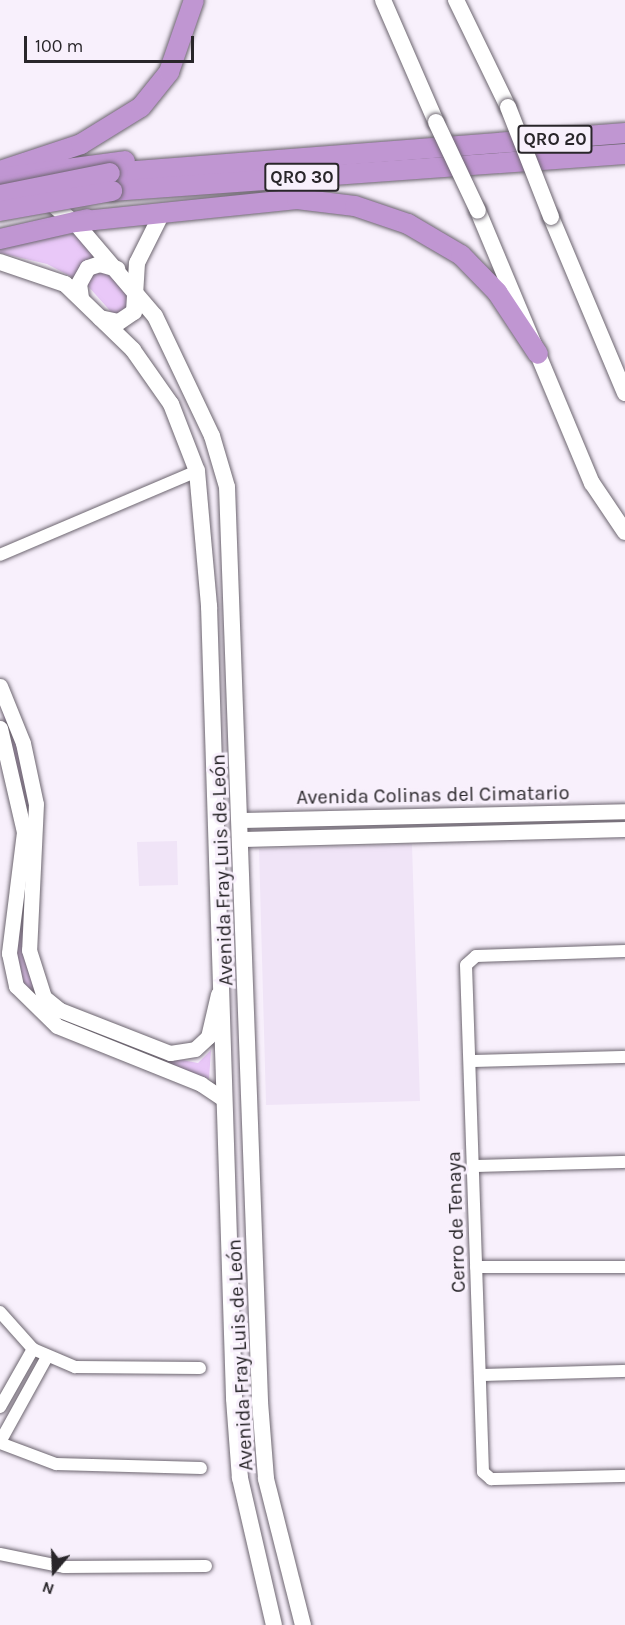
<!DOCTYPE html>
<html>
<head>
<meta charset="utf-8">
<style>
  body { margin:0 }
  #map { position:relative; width:625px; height:1625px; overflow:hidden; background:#f8f0fc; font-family:Karla,sans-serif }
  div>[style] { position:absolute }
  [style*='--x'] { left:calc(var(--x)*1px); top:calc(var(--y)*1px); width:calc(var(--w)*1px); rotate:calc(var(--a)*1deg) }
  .built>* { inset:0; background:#f0e4f7 }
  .green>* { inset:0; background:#e9c8f8 }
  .roads { filter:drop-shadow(0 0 2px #6c656f) drop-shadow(0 0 2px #6c656f) }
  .minor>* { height:12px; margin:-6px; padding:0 6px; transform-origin:6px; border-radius:6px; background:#fff }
  .tertiary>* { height:15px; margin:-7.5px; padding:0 7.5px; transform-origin:7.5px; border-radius:7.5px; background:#fff }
  .secondary>* { height:16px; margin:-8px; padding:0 8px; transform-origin:8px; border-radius:8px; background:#fff }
  .trunk>* { height:20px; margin:-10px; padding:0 10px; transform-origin:10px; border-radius:10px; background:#c096d2 }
  .bridges { filter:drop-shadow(0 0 2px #6c656f) drop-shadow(0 0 2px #6c656f) }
  .secondary-bridge>* { height:16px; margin:-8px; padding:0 8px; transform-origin:8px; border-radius:8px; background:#fff }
  .trunk-bridge>* { height:20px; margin:-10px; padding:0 10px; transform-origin:10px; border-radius:10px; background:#c096d2 }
  span { translate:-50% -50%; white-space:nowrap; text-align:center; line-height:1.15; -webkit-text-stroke:6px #f8f0fc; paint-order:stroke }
  .shield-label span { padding:2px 4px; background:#f8f0fc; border:2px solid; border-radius:4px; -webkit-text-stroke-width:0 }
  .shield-label { font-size:18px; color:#29262a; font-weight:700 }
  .street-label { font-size:20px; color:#29262a }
  .north { position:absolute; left:24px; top:1541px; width:60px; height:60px; -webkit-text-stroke:4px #f8f0fc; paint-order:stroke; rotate:199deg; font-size:16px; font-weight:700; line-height:24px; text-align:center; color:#29262a }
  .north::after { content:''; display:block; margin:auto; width:21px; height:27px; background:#29262a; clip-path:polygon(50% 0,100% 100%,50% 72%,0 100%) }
  .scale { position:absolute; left:24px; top:36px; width:170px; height:27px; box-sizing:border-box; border:3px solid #29262a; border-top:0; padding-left:8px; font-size:18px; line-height:21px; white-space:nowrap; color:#29262a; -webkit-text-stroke:4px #f8f0fc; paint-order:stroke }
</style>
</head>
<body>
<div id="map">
  <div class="built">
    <div style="clip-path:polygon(177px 841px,178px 885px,139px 886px,137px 842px)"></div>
    <div style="clip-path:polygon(412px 844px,420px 1101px,266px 1105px,259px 849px)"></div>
  </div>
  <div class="green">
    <div style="clip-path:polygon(77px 233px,135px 294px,128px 315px,113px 314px,87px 285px,47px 264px,0 253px,0 245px)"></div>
    <div style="clip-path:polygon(2px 710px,21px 754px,34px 825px,29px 911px,43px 999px,166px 1057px,198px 1063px,211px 1050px,209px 1079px,59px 1026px,20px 980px,14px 954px,28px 869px,27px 826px)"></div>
  </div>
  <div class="roads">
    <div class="minor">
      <div style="--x:0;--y:555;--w:214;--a:-23.1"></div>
      <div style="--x:625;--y:951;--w:149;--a:178.1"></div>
      <div style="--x:476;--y:956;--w:13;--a:138"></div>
      <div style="--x:466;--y:965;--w:507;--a:88.08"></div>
      <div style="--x:483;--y:1472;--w:11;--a:41"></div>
      <div style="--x:491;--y:1479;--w:134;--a:-1.3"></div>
      <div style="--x:470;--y:1061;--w:155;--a:-1.5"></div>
      <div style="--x:473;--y:1166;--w:152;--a:-1.5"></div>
      <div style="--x:476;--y:1267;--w:149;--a:0"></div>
      <div style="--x:0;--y:1312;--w:50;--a:48.3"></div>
      <div style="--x:33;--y:1349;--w:46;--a:23.2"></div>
      <div style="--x:75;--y:1367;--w:125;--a:0.5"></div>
      <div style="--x:480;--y:1375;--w:145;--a:-1.6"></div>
      <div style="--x:0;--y:1407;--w:67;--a:-60.4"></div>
      <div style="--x:0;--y:1442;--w:97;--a:-61.1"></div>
      <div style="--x:0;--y:1443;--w:60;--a:20.6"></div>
      <div style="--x:56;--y:1464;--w:145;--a:1.6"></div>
      <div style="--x:0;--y:1554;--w:65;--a:11.5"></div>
      <div style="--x:64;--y:1567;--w:142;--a:-0.4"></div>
    </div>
    <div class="tertiary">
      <div style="--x:0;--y:686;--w:61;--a:68"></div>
      <div style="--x:23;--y:743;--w:62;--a:78"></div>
      <div style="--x:36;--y:804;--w:146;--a:92.7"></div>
      <div style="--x:29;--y:950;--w:49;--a:72.3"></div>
      <div style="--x:44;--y:997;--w:21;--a:39"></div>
      <div style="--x:60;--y:1010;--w:118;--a:21.4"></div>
      <div style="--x:170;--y:1053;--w:25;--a:-9"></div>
      <div style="--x:195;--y:1049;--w:18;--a:-43"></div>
      <div style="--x:208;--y:1037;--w:44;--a:-76.9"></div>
      <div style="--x:0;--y:728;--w:107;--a:77"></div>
      <div style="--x:24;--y:832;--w:122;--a:97.1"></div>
      <div style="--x:9;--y:953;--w:34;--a:78"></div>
      <div style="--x:16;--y:986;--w:57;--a:44.3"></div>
      <div style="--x:57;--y:1026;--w:155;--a:21.9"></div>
      <div style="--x:201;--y:1084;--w:27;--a:34"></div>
      <div style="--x:242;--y:820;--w:383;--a:-1.3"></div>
      <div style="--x:243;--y:839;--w:382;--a:-1.5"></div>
    </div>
    <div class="secondary">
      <div style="--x:383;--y:0;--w:133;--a:66.5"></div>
      <div style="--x:456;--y:0;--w:119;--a:64.1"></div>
      <div style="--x:44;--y:197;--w:45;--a:40.5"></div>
      <div style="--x:78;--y:226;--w:118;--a:49.5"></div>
      <div style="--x:155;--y:316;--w:133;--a:64.6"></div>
      <div style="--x:212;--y:436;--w:53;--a:73.6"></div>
      <div style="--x:227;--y:487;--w:916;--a:87.93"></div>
      <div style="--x:260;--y:1402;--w:77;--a:85.5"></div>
      <div style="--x:266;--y:1479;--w:151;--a:75.8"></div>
      <div style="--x:478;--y:211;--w:295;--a:67.3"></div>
      <div style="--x:592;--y:483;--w:59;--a:56"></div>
      <div style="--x:551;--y:217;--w:191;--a:67.2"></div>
      <div style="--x:0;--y:262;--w:69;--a:18.7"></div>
      <div style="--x:65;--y:284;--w:95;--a:44.1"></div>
      <div style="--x:133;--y:350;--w:66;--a:54.9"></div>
      <div style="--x:171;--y:404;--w:72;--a:68.8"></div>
      <div style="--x:197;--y:471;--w:136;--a:84.9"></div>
      <div style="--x:209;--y:606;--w:793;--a:88.19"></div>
      <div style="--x:234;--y:1399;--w:79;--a:85.7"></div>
      <div style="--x:240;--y:1478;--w:151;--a:77"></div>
      <div style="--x:81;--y:298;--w:14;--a:-98"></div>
      <div style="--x:79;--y:284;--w:18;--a:-61"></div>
      <div style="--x:88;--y:268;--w:13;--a:-18"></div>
      <div style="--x:100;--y:264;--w:18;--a:16"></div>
      <div style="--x:100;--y:318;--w:19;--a:12"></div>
      <div style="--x:119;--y:322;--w:18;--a:-34"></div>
      <div style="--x:134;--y:312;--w:49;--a:-86.5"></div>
      <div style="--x:137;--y:263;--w:54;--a:-63.4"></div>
    </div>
    <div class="trunk">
      <div style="--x:0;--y:171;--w:85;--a:-18.4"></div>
      <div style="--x:81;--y:144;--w:70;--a:-31.7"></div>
      <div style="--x:141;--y:107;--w:45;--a:-51.3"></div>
      <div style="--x:169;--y:72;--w:76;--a:-70.9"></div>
      <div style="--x:110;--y:173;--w:517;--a:-4.44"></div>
      <div style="--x:0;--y:178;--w:126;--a:-7.7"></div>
      <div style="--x:112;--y:191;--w:514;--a:-4.13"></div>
      <div style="--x:75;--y:222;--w:223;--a:-5.9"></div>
      <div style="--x:297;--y:199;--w:58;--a:6.9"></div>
      <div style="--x:355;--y:206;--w:56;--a:18.8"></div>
      <div style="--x:408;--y:224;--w:61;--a:30.3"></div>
      <div style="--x:461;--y:255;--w:52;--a:45.8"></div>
      <div style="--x:497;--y:292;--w:74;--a:56.5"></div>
      <div style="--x:0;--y:239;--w:89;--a:-12.9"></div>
    </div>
  </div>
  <div class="bridges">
    <div class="secondary-bridge">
      <div style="--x:508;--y:107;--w:118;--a:68.6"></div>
      <div style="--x:436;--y:122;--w:98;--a:64.7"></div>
    </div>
    <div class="trunk-bridge">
      <div style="--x:0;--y:195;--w:112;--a:-11.3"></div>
      <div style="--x:0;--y:211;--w:114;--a:-10.1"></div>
    </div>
  </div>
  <div class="shield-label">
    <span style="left:555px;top:139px">QRO 20</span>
    <span style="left:302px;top:177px">QRO 30</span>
  </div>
  <div class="street-label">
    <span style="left:433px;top:795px;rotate:-1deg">Avenida Colinas del Cimatario</span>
    <span style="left:222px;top:870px;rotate:-92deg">Avenida Fray Luis de León</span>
    <span style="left:456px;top:1222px;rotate:-92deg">Cerro de Tenaya</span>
    <span style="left:240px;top:1355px;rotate:-93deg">Avenida Fray Luis de León</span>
  </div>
  <div class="north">N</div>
  <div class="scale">100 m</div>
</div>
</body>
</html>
